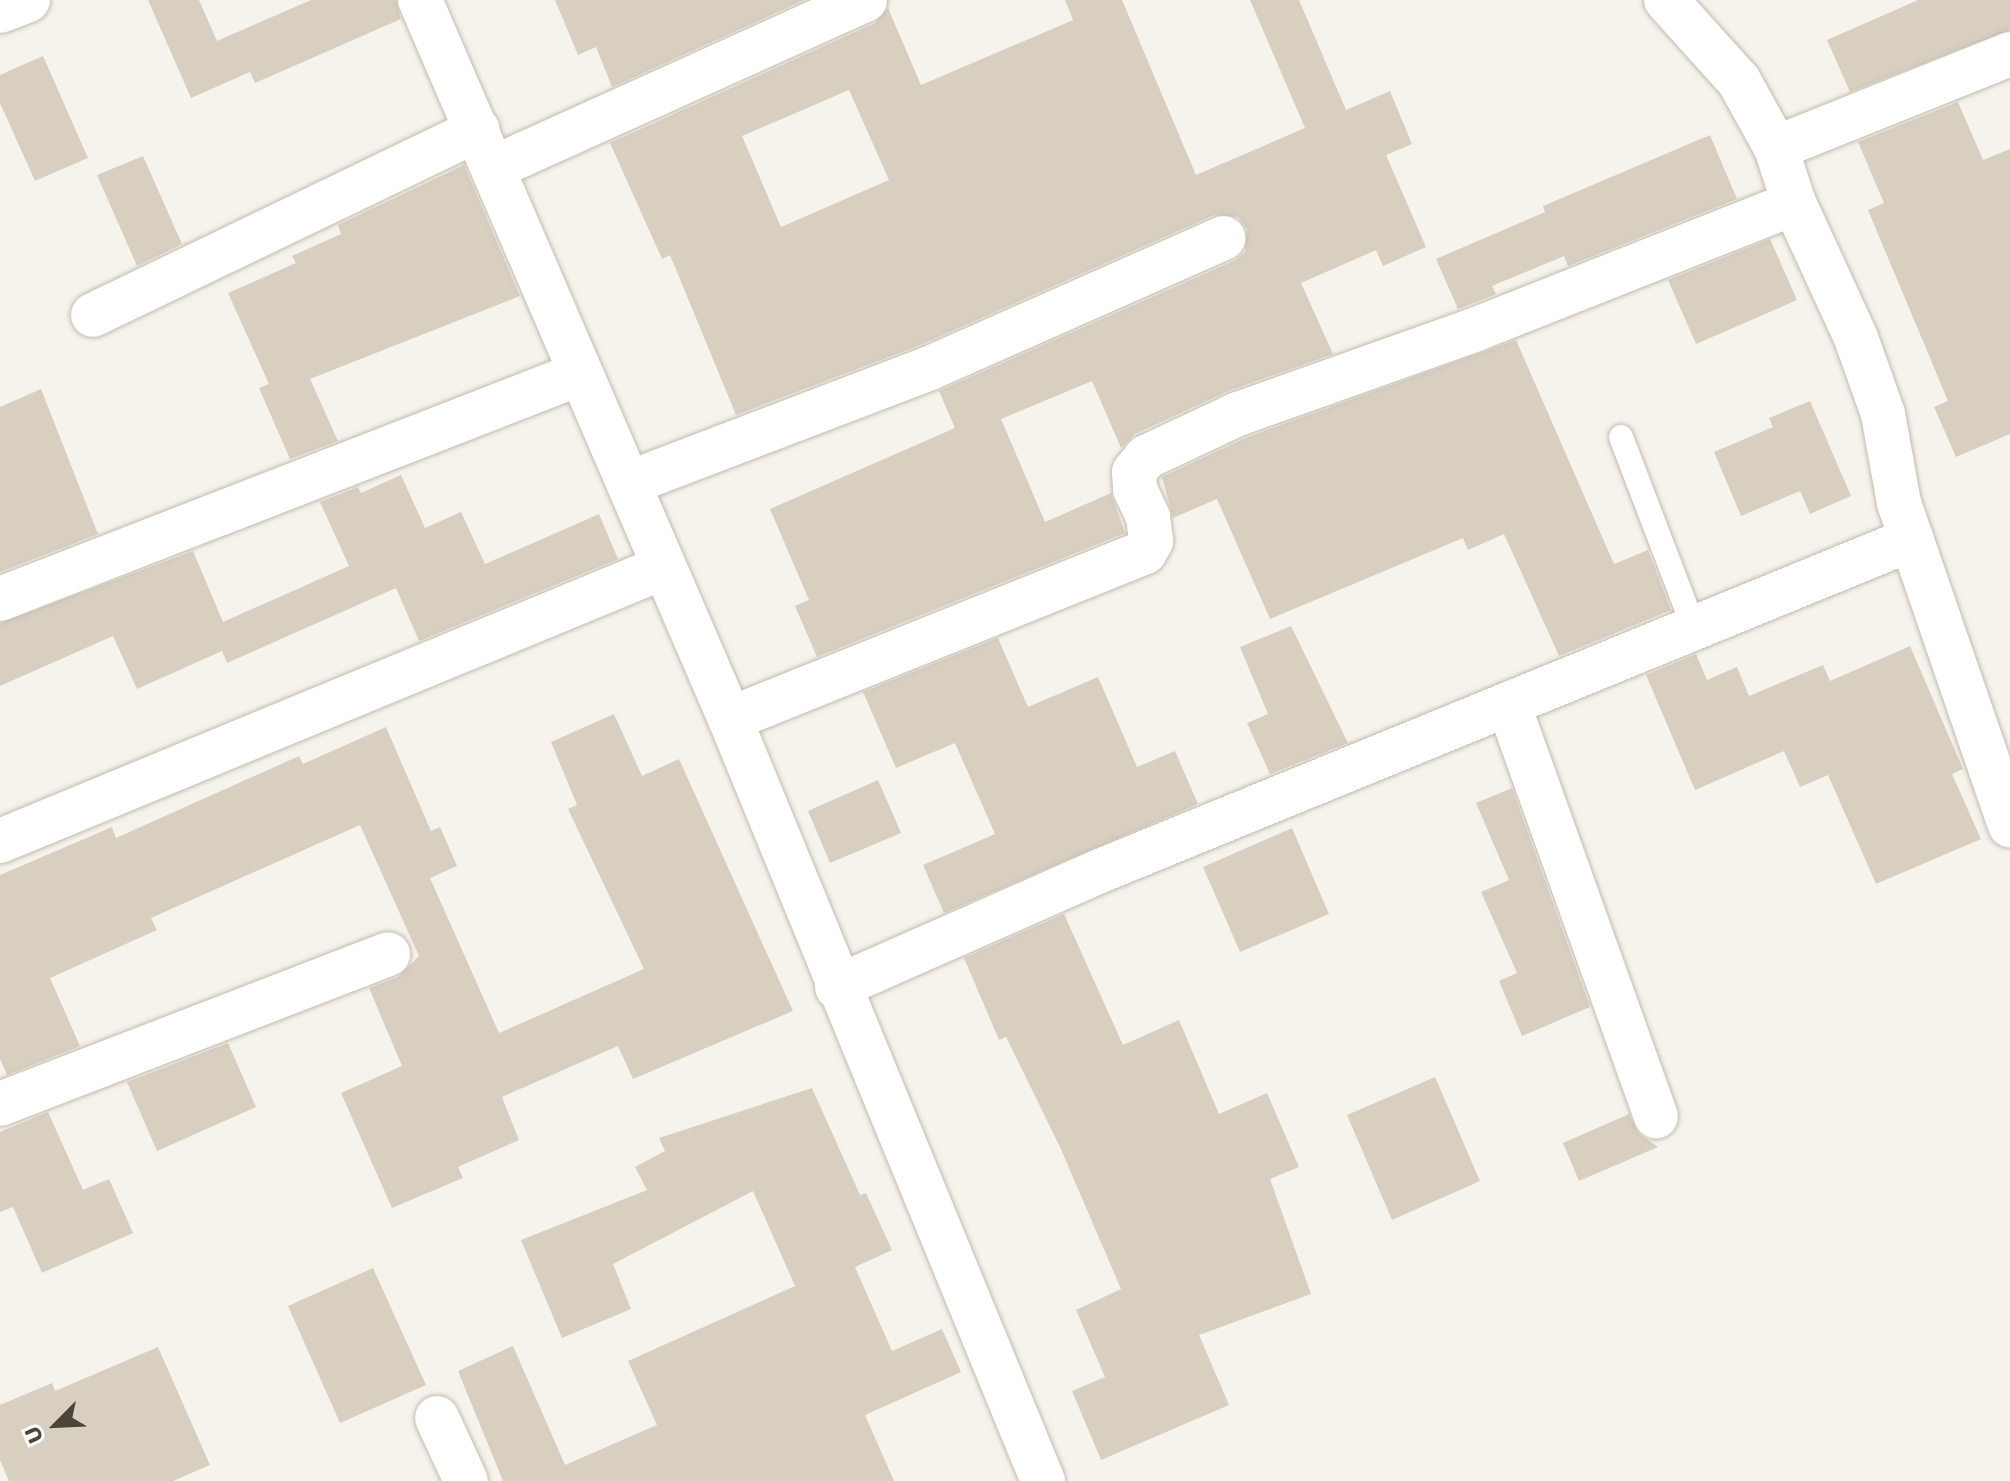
<!DOCTYPE html>
<html>
<head>
<meta charset="utf-8">
<style>
  body { margin:0 }
  #map { position:relative; width:2010px; height:1481px; overflow:hidden; background:#f6f3ec; font-family:"Work Sans",sans-serif }
  div>[style] { position:absolute }
  [style*='--x'] { left:calc(var(--x)*1px); top:calc(var(--y)*1px); width:calc(var(--w)*1px); rotate:calc(var(--a)*1deg) }
  .building>* { inset:0; background:#d8cfc1 }
  .roads { filter:drop-shadow(0 0 2px #c2bbae) drop-shadow(0 0 2px #c2bbae) }
  .service>* { height:24px; margin:-12px; padding:0 12px; transform-origin:12px; border-radius:12px; background:#fff }
  .minor>* { height:44px; margin:-22px; padding:0 22px; transform-origin:22px; border-radius:22px; background:#fff }
  span { translate:-50% -50%; white-space:nowrap; text-align:center; line-height:1.15; -webkit-text-stroke:6px #fff; paint-order:stroke }
  .north { position:absolute; left:16px; top:1385px; width:80px; height:80px; -webkit-text-stroke:6px #fff; paint-order:stroke; rotate:246deg; font-size:22px; font-weight:700; line-height:32px; text-align:center; color:#4b4439 }
  .north::after { content:''; display:block; margin:auto; width:28px; height:36px; background:#4b4439; clip-path:polygon(50% 0,100% 100%,50% 72%,0 100%) }
</style>
</head>
<body>
<div id="map">
  <div class="building">
    <div style="clip-path:polygon(148px 0,199px 0,217px 41px,311px 0,396px 0,401px 19px,255px 83px,250px 72px,191px 98px)"></div>
    <div style="clip-path:polygon(555px 0,804px 0,612px 87px,596px 47px,578px 55px)"></div>
    <div style="clip-path:polygon(evenodd,1065px 0,1122px 0,1196px 175px,1305px 128px,1250px 0,1299px 0,1346px 110px,1390px 91px,1412px 144px,1386px 155px,1426px 247px,1383px 266px,1376px 250px,1301px 283px,1333px 354px,1228px 391px,1135px 434px,1121px 448px,1092px 381px,1001px 419px,1045px 522px,1111px 493px,1125px 533px,817px 657px,795px 606px,809px 600px,770px 509px,955px 428px,939px 391px,1234px 261px,1245px 252px,1247px 229px,1238px 217px,1214px 215px,920px 345px,736px 415px,670px 255px,662px 259px,610px 143px,875px 23px,888px 8px,921px 85px,1073px 20px,1065px 0,849px 90px,889px 180px,781px 227px,742px 136px,849px 90px)"></div>
    <div style="clip-path:polygon(1918px 0,2010px 0,2010px 30px,1850px 92px,1827px 40px)"></div>
    <div style="clip-path:polygon(43px 56px,88px 158px,35px 181px,0 103px,0 75px)"></div>
    <div style="clip-path:polygon(1958px 102px,1983px 160px,2010px 149px,2010px 434px,1956px 457px,1934px 407px,1948px 401px,1868px 210px,1884px 203px,1858px 142px)"></div>
    <div style="clip-path:polygon(1710px 135px,1737px 199px,1568px 266px,1564px 256px,1492px 286px,1496px 294px,1458px 309px,1436px 259px,1545px 212px,1543px 206px)"></div>
    <div style="clip-path:polygon(143px 156px,182px 244px,137px 266px,97px 175px)"></div>
    <div style="clip-path:polygon(464px 165px,520px 296px,310px 379px,338px 441px,290px 459px,259px 388px,269px 384px,228px 293px,296px 263px,292px 256px,341px 234px,338px 225px)"></div>
    <div style="clip-path:polygon(1770px 239px,1797px 300px,1696px 344px,1668px 280px)"></div>
    <div style="clip-path:polygon(1516px 340px,1614px 564px,1648px 550px,1671px 610px,1559px 656px,1504px 534px,1468px 550px,1463px 538px,1270px 619px,1217px 499px,1173px 518px,1162px 477px,1248px 437px)"></div>
    <div style="clip-path:polygon(41px 389px,98px 534px,0 572px,0 407px)"></div>
    <div style="clip-path:polygon(1810px 401px,1851px 496px,1810px 514px,1800px 491px,1741px 516px,1714px 452px,1773px 427px,1769px 418px)"></div>
    <div style="clip-path:polygon(401px 475px,425px 528px,461px 512px,485px 564px,599px 514px,618px 559px,419px 641px,396px 588px,227px 663px,222px 651px,137px 689px,113px 636px,0 686px,0 623px,193px 551px,223px 622px,349px 566px,320px 502px,358px 487px,361px 493px)"></div>
    <div style="clip-path:polygon(1291px 626px,1348px 743px,1270px 774px,1247px 723px,1268px 714px,1240px 647px)"></div>
    <div style="clip-path:polygon(998px 638px,1028px 707px,1098px 677px,1137px 767px,1175px 751px,1198px 804px,944px 913px,923px 865px,995px 834px,955px 743px,896px 768px,863px 692px)"></div>
    <div style="clip-path:polygon(1910px 646px,1963px 769px,1952px 774px,1981px 839px,1876px 884px,1828px 775px,1800px 787px,1784px 751px,1695px 790px,1646px 675px,1696px 654px,1707px 680px,1737px 667px,1749px 696px,1823px 665px,1830px 681px)"></div>
    <div style="clip-path:polygon(614px 714px,642px 776px,679px 759px,793px 1011px,633px 1079px,618px 1046px,502px 1097px,519px 1140px,458px 1167px,463px 1178px,392px 1208px,341px 1093px,402px 1066px,369px 988px,398px 977px,419px 956px,360px 825px,151px 918px,157px 930px,50px 978px,80px 1046px,7px 1075px,0 1059px,0 875px,112px 827px,116px 838px,299px 756px,303px 764px,386px 727px,431px 831px,440px 827px,457px 866px,430px 878px,499px 1033px,644px 969px,568px 809px,577px 805px,551px 742px)"></div>
    <div style="clip-path:polygon(878px 780px,901px 833px,830px 863px,808px 811px)"></div>
    <div style="clip-path:polygon(1512px 788px,1590px 1007px,1522px 1036px,1499px 981px,1517px 973px,1481px 892px,1509px 880px,1476px 803px)"></div>
    <div style="clip-path:polygon(1292px 828px,1329px 914px,1240px 952px,1203px 867px)"></div>
    <div style="clip-path:polygon(1064px 914px,1123px 1045px,1179px 1020px,1219px 1114px,1267px 1093px,1299px 1167px,1270px 1179px,1311px 1294px,1199px 1335px,1229px 1405px,1101px 1460px,1072px 1391px,1105px 1377px,1076px 1310px,1121px 1289px,1060px 1147px,1006px 1037px,999px 1040px,964px 958px)"></div>
    <div style="clip-path:polygon(228px 1043px,256px 1107px,157px 1151px,127px 1082px)"></div>
    <div style="clip-path:polygon(1435px 1077px,1480px 1181px,1392px 1220px,1347px 1115px)"></div>
    <div style="clip-path:polygon(812px 1088px,860px 1195px,866px 1193px,892px 1250px,855px 1267px,892px 1351px,942px 1329px,961px 1372px,865px 1415px,894px 1481px,503px 1481px,458px 1371px,513px 1346px,565px 1465px,657px 1425px,628px 1361px,795px 1286px,753px 1191px,613px 1264px,631px 1309px,562px 1338px,521px 1240px,647px 1190px,635px 1167px,665px 1151px,659px 1138px)"></div>
    <div style="clip-path:polygon(48px 1112px,83px 1190px,109px 1179px,133px 1233px,42px 1273px,13px 1207px,0 1212px,0 1132px)"></div>
    <div style="clip-path:polygon(1629px 1114px,1639px 1134px,1658px 1147px,1579px 1181px,1563px 1143px)"></div>
    <div style="clip-path:polygon(373px 1268px,426px 1385px,340px 1423px,288px 1306px)"></div>
    <div style="clip-path:polygon(158px 1347px,210px 1465px,173px 1481px,9px 1481px,0 1460px,0 1405px,52px 1383px,55px 1391px)"></div>
  </div>
  <div class="roads">
    <div class="service">
      <div style="--x:1621;--y:437;--w:204;--a:69.1"></div>
    </div>
    <div class="minor">
      <div style="--x:420;--y:0;--w:783;--a:66.68"></div>
      <div style="--x:730;--y:719;--w:824;--a:67.67"></div>
      <div style="--x:1666;--y:0;--w:109;--a:48"></div>
      <div style="--x:1739;--y:81;--w:77;--a:61.1"></div>
      <div style="--x:1776;--y:148;--w:58;--a:71.9"></div>
      <div style="--x:1794;--y:203;--w:149;--a:65.3"></div>
      <div style="--x:1856;--y:338;--w:81;--a:70.4"></div>
      <div style="--x:1883;--y:414;--w:90;--a:79.8"></div>
      <div style="--x:1899;--y:503;--w:341;--a:71"></div>
      <div style="--x:0;--y:11;--w:30;--a:-21"></div>
      <div style="--x:1776;--y:148;--w:252;--a:-21.9"></div>
      <div style="--x:495;--y:167;--w:406;--a:-24.3"></div>
      <div style="--x:93;--y:315;--w:427;--a:-25.7"></div>
      <div style="--x:629;--y:483;--w:322;--a:-20.9"></div>
      <div style="--x:930;--y:368;--w:321;--a:-23.9"></div>
      <div style="--x:0;--y:599;--w:621;--a:-21.24"></div>
      <div style="--x:1509;--y:706;--w:436;--a:70.3"></div>
      <div style="--x:730;--y:719;--w:447;--a:-21.9"></div>
      <div style="--x:1145;--y:552;--w:13;--a:-61"></div>
      <div style="--x:1151;--y:541;--w:24;--a:-97"></div>
      <div style="--x:1148;--y:517;--w:31;--a:-115"></div>
      <div style="--x:1135;--y:489;--w:17;--a:-93"></div>
      <div style="--x:1134;--y:472;--w:19;--a:-51"></div>
      <div style="--x:1146;--y:457;--w:102;--a:-25.1"></div>
      <div style="--x:1238;--y:414;--w:251;--a:-19.6"></div>
      <div style="--x:1474;--y:330;--w:344;--a:-21.6"></div>
      <div style="--x:0;--y:841;--w:718;--a:-22.42"></div>
      <div style="--x:837;--y:987;--w:287;--a:-23.8"></div>
      <div style="--x:1100;--y:871;--w:877;--a:-22.24"></div>
      <div style="--x:0;--y:1104;--w:416;--a:-21.1"></div>
      <div style="--x:437;--y:1418;--w:69;--a:65.3"></div>
    </div>
  </div>
  <div class="north">U</div>
</div>
</body>
</html>
